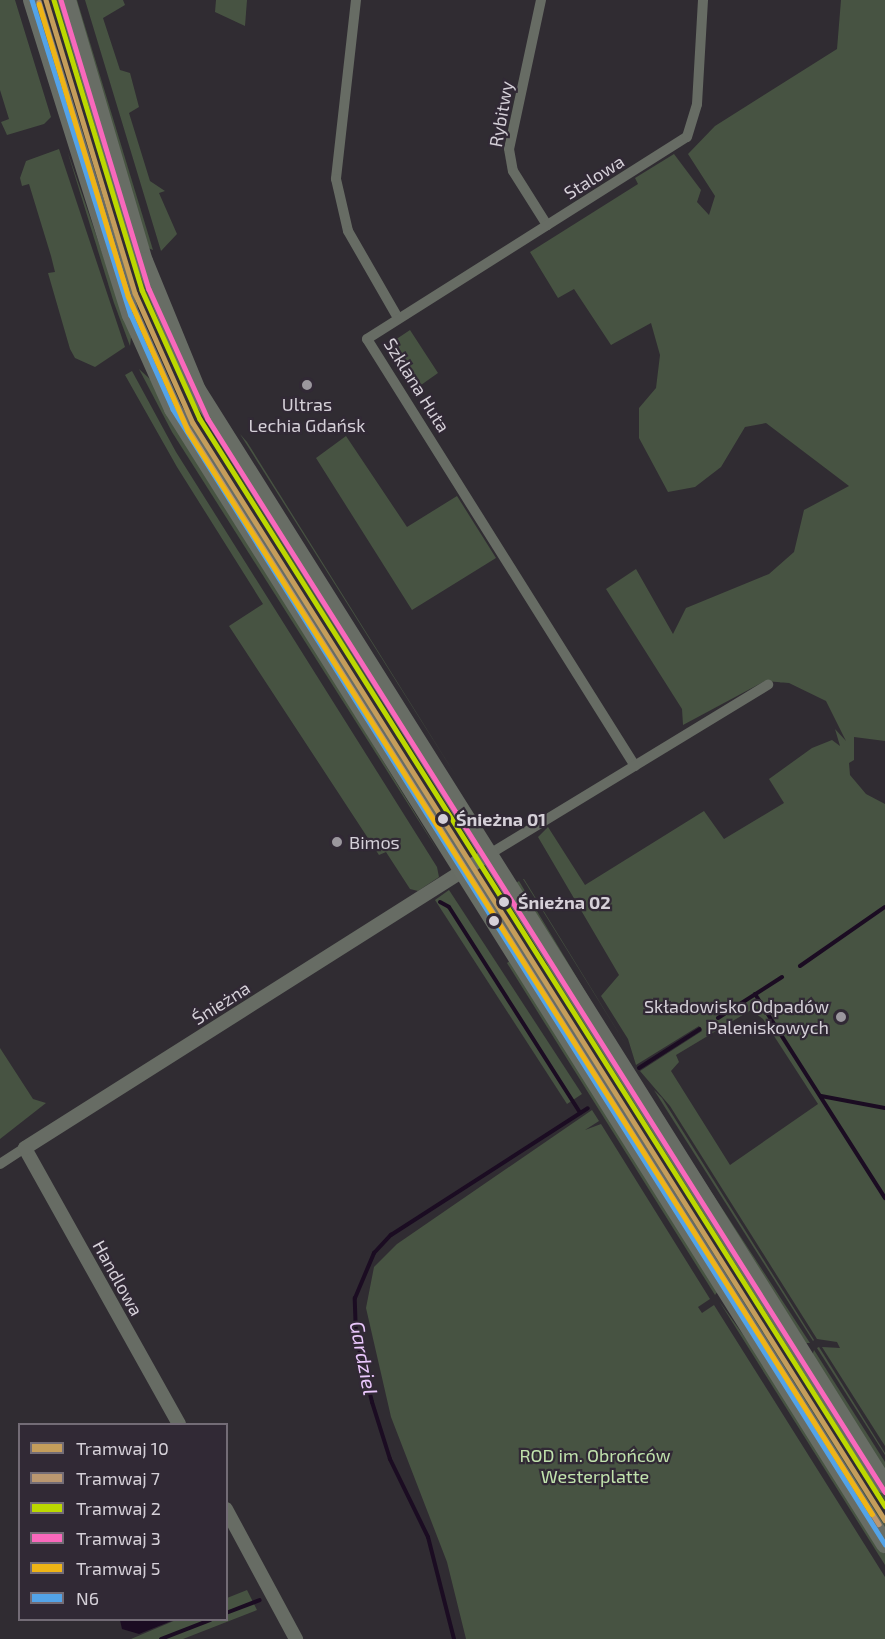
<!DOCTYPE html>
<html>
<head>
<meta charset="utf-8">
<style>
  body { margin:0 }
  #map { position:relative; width:885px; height:1639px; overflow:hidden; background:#302c32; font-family:"Exo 2",sans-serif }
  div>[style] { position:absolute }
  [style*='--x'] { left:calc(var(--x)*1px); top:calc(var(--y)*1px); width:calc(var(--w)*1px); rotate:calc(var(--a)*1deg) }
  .green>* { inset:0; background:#475342 }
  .water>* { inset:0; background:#1b0c22 }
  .stream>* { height:4px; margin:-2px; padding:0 2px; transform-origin:2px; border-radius:2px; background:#1b0c22 }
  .minor>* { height:10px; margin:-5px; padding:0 5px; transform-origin:5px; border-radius:5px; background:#676c64 }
  .tertiary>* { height:14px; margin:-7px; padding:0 7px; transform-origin:7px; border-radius:7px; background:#676c64 }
  .primary>* { height:18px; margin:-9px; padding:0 9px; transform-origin:9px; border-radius:9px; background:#686d65 }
  .bus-1>* { height:4.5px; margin:-2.25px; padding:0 2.25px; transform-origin:2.25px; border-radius:2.25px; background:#53a3e8 }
  .tram-1>* { height:4.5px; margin:-2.25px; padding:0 2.25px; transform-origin:2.25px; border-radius:2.25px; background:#c49d5b }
  .tram-2>* { height:4.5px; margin:-2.25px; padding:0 2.25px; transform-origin:2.25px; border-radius:2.25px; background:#ba9770 }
  .tram-3>* { height:4.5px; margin:-2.25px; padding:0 2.25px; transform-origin:2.25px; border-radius:2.25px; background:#bcd800 }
  .tram-4>* { height:4.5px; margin:-2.25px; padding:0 2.25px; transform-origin:2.25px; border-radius:2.25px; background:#f968bc }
  .tram-5>* { height:4.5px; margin:-2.25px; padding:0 2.25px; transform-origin:2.25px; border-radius:2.25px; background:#eeb416 }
  .dots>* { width:16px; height:16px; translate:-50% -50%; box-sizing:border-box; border:3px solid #312935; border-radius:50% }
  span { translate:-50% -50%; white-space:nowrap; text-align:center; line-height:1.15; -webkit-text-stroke:4.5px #312935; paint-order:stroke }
  .street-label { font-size:18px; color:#d5d0d8 }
  .poi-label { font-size:18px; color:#d5d0d8 }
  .left { translate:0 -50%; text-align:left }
  .right { translate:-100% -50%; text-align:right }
  .stop-label { font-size:18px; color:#d5d0d8; font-weight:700 }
  .park-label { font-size:18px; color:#c1e3ad }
  .water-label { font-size:20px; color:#eac7fc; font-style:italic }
  .legend { position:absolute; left:18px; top:1423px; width:210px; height:198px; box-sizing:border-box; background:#312935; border:2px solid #736c76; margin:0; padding:8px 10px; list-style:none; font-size:18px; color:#d5d0d8 }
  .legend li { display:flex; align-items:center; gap:12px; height:30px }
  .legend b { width:30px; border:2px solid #736c76 }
</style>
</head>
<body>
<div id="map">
  <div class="green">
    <div style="clip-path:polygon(0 0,15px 0,51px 117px,44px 124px,7px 135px,1px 122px,9px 119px,0 90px)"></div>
    <div style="clip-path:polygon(56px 0,59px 0,145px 283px,180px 371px,465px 839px,183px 385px,146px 295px)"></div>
    <div style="clip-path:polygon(73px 0,77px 0,153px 250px,148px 248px)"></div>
    <div style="clip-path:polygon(85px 0,123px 0,125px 5px,103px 18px,120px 70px,130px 73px,139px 107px,129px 113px,150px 181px,165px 191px,159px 193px,177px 234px,161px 251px)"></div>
    <div style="clip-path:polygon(216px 0,247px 0,245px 26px,215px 12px)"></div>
    <div style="clip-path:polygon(evenodd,841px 0,885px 0,885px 741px,854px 737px,854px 760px,849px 763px,850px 775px,866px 794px,885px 804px,885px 1446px,822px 1347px,840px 1348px,837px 1342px,817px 1339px,670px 1106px,640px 1071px,702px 1031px,699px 1026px,636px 1065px,628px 1039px,601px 996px,619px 975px,538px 837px,548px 827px,585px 885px,704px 811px,724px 839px,784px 803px,769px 779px,812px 748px,832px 740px,840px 746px,835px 729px,846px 741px,826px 701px,789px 683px,765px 681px,683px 725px,682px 709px,606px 589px,636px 569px,673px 634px,686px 608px,769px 574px,794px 552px,804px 510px,849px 486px,766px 423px,745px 427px,721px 467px,695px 487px,668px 492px,639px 438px,639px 408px,656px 388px,660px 355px,651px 323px,611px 345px,574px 289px,558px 298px,530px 252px,638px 184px,635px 178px,674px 154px,701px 190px,697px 202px,709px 215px,715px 196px,688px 154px,715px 126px,837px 49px,841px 0,751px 1010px,763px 1019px,818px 1104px,730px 1165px,671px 1071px,679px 1062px,676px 1055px,751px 1010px)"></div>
    <div style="clip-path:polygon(59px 149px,125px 347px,95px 367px,75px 358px,70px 349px,48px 273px,55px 272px,51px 256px,29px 184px,22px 186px,20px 178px,26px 161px)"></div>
    <div style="clip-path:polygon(67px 150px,131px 337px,130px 346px,114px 303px)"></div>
    <div style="clip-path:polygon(410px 330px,438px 373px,421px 385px,416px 378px,407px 384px,384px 347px,393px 342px,407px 364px,395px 340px)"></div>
    <div style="clip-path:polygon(139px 369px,151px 380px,441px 856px,172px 432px)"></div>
    <div style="clip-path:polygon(132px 371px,176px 452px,437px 867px,439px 877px,418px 891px,410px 889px,386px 852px,379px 855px,229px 626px,263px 604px,177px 467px,125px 375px)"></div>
    <div style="clip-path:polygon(240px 434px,247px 442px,458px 779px)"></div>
    <div style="clip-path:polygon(346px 436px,407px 527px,457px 496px,496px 558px,412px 610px,316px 458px)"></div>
    <div style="clip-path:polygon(523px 879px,524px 879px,628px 1048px)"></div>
    <div style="clip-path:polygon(519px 881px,637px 1078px,810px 1343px,806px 1343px,514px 884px)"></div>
    <div style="clip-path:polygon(449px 890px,582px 1094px,567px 1104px,435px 900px)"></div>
    <div style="clip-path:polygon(490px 899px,885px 1524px,885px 1531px)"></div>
    <div style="clip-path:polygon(511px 960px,718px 1291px,715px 1295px,507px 963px)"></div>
    <div style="clip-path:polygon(550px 964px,885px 1497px,885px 1501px,547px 966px)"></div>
    <div style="clip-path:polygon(0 1048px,33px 1099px,46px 1103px,0 1139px)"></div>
    <div style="clip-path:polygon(654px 1090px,662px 1098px,814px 1340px,813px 1341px)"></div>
    <div style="clip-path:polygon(592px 1110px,599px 1121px,585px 1130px,601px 1124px,710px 1299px,698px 1307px,702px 1313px,714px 1305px,885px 1577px,885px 1639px,466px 1639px,447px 1562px,391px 1417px,366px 1308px,374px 1267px,397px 1244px)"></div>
    <div style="clip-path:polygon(719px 1301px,776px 1381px,885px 1554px,885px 1565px)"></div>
    <div style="clip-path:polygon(819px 1347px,885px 1453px,885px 1455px,817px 1348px)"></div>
    <div style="clip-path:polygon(814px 1350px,885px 1462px,885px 1474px,812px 1356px)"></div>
    <div style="clip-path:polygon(247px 1590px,257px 1610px,183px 1639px,131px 1639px,176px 1620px,226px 1620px,227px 1598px)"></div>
  </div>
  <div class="water">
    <div style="clip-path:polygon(120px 1620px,174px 1620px,139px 1634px,122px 1629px)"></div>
  </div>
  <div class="stream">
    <div style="--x:440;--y:902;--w:10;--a:29"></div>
    <div style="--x:449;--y:907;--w:244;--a:57.5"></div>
    <div style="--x:800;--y:966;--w:103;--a:-34.8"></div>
    <div style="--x:755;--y:994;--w:242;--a:57.5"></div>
    <div style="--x:718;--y:1018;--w:76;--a:-32.6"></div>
    <div style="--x:639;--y:1068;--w:72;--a:-32.6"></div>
    <div style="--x:821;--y:1096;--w:65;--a:10.6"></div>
    <div style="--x:226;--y:1613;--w:36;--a:-21"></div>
    <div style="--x:161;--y:1639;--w:53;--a:-21.2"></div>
    <div style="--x:454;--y:1639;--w:105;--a:-104.3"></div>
    <div style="--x:428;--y:1537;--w:87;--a:-116"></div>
    <div style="--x:390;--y:1459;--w:60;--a:-107.5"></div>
    <div style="--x:372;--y:1402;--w:68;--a:-103.6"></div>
    <div style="--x:356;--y:1336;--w:38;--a:-92"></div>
    <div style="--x:355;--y:1298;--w:49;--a:-67.1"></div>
    <div style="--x:374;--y:1253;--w:25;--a:-47"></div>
    <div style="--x:391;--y:1235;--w:234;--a:-32.8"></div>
  </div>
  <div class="minor">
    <div style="--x:356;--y:0;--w:180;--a:96.4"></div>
    <div style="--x:336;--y:179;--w:53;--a:77"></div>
    <div style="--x:348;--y:231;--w:100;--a:60.1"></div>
    <div style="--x:541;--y:0;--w:152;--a:102.1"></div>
    <div style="--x:509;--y:149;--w:22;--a:80"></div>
    <div style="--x:513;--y:171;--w:64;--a:57.8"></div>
    <div style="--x:635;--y:766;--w:504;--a:-122.11"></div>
    <div style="--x:367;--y:339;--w:378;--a:-32.3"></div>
    <div style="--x:687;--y:137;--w:34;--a:-73"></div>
    <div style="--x:697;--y:104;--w:104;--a:-86.7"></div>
    <div style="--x:488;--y:855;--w:328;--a:-31.3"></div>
    <div style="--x:0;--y:1164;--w:30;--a:-33"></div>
  </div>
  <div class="tertiary">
    <div style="--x:179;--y:1424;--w:316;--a:-119.2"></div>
    <div style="--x:25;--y:1148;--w:548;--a:-32.33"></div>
    <div style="--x:226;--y:1509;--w:148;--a:61.7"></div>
  </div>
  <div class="primary">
    <div style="--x:32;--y:0;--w:330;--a:72.6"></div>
    <div style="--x:131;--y:315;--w:103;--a:65.9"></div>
    <div style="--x:173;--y:409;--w:1340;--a:57.9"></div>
    <div style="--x:67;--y:0;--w:272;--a:73.6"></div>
    <div style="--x:144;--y:261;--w:139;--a:67.7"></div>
    <div style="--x:197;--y:390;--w:1293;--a:57.86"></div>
  </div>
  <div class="bus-1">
    <div style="--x:32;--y:0;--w:330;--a:72.6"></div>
    <div style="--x:131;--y:315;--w:103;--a:65.9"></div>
    <div style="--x:173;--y:409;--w:1340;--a:57.9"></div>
  </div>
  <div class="tram-1">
    <div style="--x:46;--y:0;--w:306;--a:73.1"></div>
    <div style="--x:135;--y:293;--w:142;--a:66"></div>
    <div style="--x:193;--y:423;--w:1297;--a:57.76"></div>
  </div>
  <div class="tram-2">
    <div style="--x:39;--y:2;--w:306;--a:73.1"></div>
    <div style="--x:128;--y:295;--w:145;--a:65.9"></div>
    <div style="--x:187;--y:427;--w:1297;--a:57.76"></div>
  </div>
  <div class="tram-3">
    <div style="--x:54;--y:0;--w:303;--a:73.1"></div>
    <div style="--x:142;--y:290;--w:141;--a:65.8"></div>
    <div style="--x:200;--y:419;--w:1285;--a:57.78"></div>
  </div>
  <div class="tram-4">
    <div style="--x:61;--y:0;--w:302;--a:73.1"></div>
    <div style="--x:149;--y:289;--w:143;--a:65.6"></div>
    <div style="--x:208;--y:419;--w:1269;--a:57.75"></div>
  </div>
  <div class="tram-5">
    <div style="--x:39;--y:4;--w:305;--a:73"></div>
    <div style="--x:128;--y:296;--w:148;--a:66"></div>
    <div style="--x:188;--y:431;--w:1281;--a:57.72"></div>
  </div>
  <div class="dots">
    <div style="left:307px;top:385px;background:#9b979e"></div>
    <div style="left:443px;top:819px;background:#d5d0d8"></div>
    <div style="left:337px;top:842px;background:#9b979e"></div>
    <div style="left:504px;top:902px;background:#d5d0d8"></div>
    <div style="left:494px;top:921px;background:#d5d0d8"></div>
    <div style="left:841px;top:1017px;background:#9b979e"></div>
  </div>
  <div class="street-label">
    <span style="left:501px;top:114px;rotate:-80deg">Rybitwy</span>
    <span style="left:594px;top:177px;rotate:-32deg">Stalowa</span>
    <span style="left:417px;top:385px;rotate:58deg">Szklana Huta</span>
    <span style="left:221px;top:1003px;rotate:-32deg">Śnieżna</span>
    <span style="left:118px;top:1278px;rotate:61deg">Handlowa</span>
  </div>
  <div class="poi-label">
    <span style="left:307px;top:415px">Ultras<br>Lechia Gdańsk</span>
    <span class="left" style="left:349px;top:842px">Bimos</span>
    <span class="right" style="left:829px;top:1017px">Składowisko Odpadów<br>Paleniskowych</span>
  </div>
  <div class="stop-label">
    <span class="left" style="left:456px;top:819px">Śnieżna 01</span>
    <span class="left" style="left:518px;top:902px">Śnieżna 02</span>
  </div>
  <div class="park-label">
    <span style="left:595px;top:1466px">ROD im. Obrońców<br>Westerplatte</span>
  </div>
  <div class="water-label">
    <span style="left:364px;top:1358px;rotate:79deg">Gardziel</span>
  </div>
  <ul class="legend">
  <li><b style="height:8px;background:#c49d5b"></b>Tramwaj 10</li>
  <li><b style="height:8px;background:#ba9770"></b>Tramwaj 7</li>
  <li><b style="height:8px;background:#bcd800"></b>Tramwaj 2</li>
  <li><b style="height:8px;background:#f968bc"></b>Tramwaj 3</li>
  <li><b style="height:8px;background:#eeb416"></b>Tramwaj 5</li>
  <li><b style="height:8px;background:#53a3e8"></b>N6</li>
  </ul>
</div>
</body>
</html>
